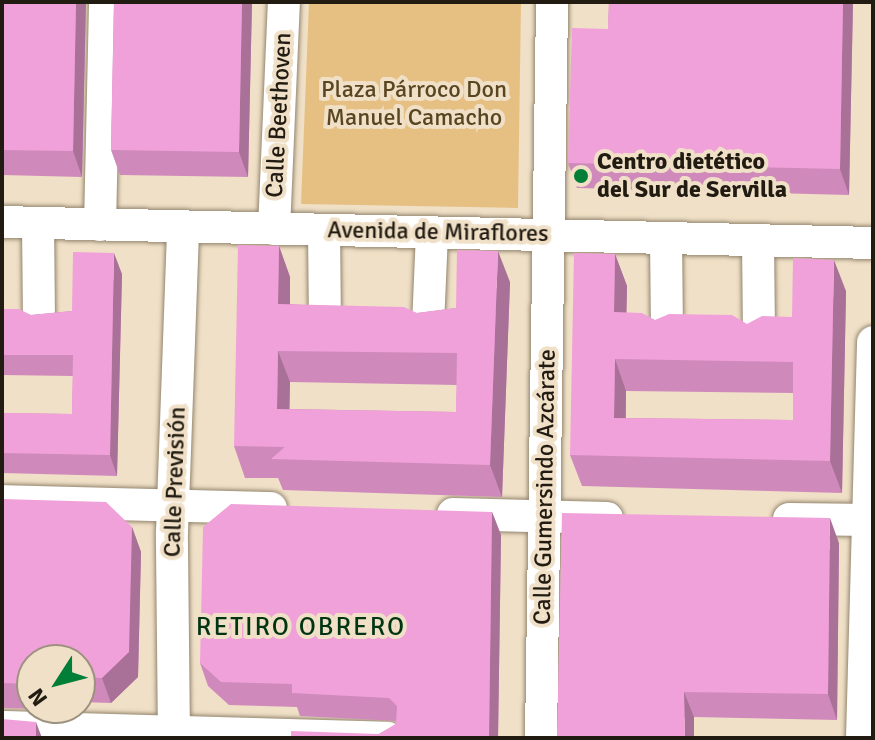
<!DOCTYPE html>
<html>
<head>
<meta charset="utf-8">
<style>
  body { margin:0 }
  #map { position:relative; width:875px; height:740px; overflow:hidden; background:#f0e0c7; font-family:Signika,sans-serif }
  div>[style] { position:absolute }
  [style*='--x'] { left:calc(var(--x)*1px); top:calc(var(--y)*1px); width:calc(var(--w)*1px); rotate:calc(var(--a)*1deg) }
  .green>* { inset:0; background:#e6c083 }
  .roads { filter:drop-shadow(0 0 2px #93856e) drop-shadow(0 0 2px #93856e) }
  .minor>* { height:32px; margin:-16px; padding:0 16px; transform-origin:16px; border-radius:16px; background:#fff }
  .wall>* { inset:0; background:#cf8abb }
  .shaded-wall>* { inset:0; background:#a97198 }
  .building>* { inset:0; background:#f1a1d9 }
  .dots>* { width:22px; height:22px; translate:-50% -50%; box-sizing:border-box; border:4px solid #f0e0c7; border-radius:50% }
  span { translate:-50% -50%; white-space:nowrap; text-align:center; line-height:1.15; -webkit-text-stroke:8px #f0e0c7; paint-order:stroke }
  .park-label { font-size:24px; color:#5a4521 }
  .street-label { font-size:24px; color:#211b12 }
  .poi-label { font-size:24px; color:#211b12; font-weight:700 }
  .left { translate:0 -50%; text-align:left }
  .neighbourhood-label { font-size:26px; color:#003412; letter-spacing:2px }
  .frame { position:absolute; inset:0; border:4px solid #211b12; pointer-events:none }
  .north { position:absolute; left:16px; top:644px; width:80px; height:80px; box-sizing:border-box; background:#f0e0c7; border:2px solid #9d917f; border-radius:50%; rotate:234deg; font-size:22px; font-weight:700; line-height:32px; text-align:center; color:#211b12 }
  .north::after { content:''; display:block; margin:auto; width:28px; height:36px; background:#017e37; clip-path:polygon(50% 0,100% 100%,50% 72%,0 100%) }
</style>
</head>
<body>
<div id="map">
  <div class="green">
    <div style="clip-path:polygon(309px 2px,521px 2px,518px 208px,301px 204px)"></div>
  </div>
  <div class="roads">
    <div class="minor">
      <div style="--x:2;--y:222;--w:871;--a:1.38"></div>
      <div style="--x:38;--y:223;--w:94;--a:89.4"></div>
      <div style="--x:100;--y:225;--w:223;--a:-88.7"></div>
      <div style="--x:274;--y:229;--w:227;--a:-87.5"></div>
      <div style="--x:324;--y:230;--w:91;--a:89.4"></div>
      <div style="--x:666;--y:238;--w:94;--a:89.4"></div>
      <div style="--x:758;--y:240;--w:96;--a:89.4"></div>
      <div style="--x:428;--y:325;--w:93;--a:-87.5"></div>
      <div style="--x:2;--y:501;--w:269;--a:1.5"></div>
      <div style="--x:453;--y:514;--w:154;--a:1.5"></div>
      <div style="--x:789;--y:519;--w:84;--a:0.7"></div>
      <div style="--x:2;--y:727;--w:386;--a:1.6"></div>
      <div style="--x:174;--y:738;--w:206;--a:-90.6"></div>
      <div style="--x:172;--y:532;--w:305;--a:-87.9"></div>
      <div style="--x:541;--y:738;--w:736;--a:-89.14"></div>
      <div style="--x:862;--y:738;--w:396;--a:-88.4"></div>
    </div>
  </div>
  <div class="wall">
    <div style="clip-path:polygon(2px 2px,86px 2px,82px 177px,2px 175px)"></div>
    <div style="clip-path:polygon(114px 2px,252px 2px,248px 177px,120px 175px,111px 150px)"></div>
    <div style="clip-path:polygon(609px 2px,853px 2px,849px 195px,577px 188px,568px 163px,608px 29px)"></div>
    <div style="clip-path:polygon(evenodd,279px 246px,290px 277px,290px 304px,417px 313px,456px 308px,510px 282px,502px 497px,283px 490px,278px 478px,245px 478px,234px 446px,279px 246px,290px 382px,457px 385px,456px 412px,289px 409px,290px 382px)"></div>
    <div style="clip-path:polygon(evenodd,615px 254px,627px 286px,626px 313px,655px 320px,747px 324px,792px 317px,846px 291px,842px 493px,582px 486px,570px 455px,615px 254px,626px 391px,793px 393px,793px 420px,626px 418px,626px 391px)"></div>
    <div style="clip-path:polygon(122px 274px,117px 476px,2px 473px,2px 413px,72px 414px,73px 376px,2px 375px,2px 309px,31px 315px,72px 311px)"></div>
    <div style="clip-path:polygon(2px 499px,132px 527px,141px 552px,138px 677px,111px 703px,80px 702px,80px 660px,32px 660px,32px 708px,46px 708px,46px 709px,2px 708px)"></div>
    <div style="clip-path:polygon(492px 512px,501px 535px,498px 738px,291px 738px,379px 734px,396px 724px,396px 721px,300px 716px,297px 707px,229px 705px,208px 686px,200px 663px)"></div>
    <div style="clip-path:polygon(839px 543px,837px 720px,694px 717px,557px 738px)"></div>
  </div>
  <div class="shaded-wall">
    <div style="clip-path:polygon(76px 2px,86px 2px,82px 177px,73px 151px)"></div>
    <div style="clip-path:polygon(242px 2px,252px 2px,248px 177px,239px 152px)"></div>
    <div style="clip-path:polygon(843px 2px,853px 2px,849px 195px,840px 169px)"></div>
    <div style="clip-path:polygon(279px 246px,290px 277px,290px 335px,278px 304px)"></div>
    <div style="clip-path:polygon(498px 251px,510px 282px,502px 497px,490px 465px)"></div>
    <div style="clip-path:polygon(114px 253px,122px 274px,117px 476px,110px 455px)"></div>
    <div style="clip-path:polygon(615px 254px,627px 286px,626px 344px,614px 312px)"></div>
    <div style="clip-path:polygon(834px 260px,846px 291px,842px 493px,830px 461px)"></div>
    <div style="clip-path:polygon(278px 351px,290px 382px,289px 440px,277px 409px)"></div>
    <div style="clip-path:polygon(615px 359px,626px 391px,625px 449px,614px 418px)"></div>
    <div style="clip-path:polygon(492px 512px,501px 535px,498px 738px,489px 738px)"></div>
    <div style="clip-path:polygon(830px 518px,839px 543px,837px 720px,828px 694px)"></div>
    <div style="clip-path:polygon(132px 527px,141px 552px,138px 677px,111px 703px,102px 678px)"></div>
    <div style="clip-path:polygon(684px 692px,694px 717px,694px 738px,685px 738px)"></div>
    <div style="clip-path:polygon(36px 722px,42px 738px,36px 738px)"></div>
  </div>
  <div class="building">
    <div style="clip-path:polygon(2px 2px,76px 2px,73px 151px,2px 150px)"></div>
    <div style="clip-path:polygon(114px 2px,242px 2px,239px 152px,111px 150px)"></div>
    <div style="clip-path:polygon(609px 2px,843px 2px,840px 169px,568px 163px,572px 28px,608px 29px)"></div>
    <div style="clip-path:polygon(evenodd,238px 245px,279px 246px,278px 304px,404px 307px,417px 313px,456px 308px,457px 250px,498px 251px,490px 465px,271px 459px,285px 447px,234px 446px,238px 245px,278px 351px,457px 353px,456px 412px,277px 409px,278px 351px)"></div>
    <div style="clip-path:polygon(73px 252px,114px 253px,110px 455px,2px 453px,2px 413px,72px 414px,73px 355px,2px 355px,2px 309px,19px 309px,31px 315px,72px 311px)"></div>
    <div style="clip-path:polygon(evenodd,574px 253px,615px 254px,614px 312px,642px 313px,655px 320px,669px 314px,732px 315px,747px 324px,762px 316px,792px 317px,793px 258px,834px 260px,830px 461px,570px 455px,574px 253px,615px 359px,793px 362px,793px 420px,614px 418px,615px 359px)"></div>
    <div style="clip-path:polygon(2px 499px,106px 502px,132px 527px,129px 652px,102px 678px,80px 677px,80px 660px,32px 660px,32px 684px,2px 683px)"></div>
    <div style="clip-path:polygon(231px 504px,492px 512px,489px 738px,291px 738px,291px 731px,379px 734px,396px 724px,397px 706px,389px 698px,292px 693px,292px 684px,221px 682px,200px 663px,203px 527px)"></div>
    <div style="clip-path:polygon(562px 513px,830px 518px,828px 694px,684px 692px,685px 738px,557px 738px)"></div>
    <div style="clip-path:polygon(2px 719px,36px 722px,36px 738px,2px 738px)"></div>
  </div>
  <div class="dots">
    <div style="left:581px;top:176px;background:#017e37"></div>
  </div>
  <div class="park-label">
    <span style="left:414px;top:104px">Plaza Párroco Don<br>Manuel Camacho</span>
  </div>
  <div class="street-label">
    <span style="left:279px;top:115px;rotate:-87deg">Calle Beethoven</span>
    <span style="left:438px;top:232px;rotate:1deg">Avenida de Miraflores</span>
    <span style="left:175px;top:482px;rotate:-88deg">Calle Previsión</span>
    <span style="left:545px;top:487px;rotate:-89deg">Calle Gumersindo Azcárate</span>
  </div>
  <div class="poi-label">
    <span class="left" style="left:597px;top:176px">Centro dietético<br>del Sur de Servilla</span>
  </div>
  <div class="neighbourhood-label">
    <span style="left:301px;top:628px">RETIRO OBRERO</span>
  </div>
  <div class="frame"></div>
  <div class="north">N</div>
</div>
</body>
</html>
